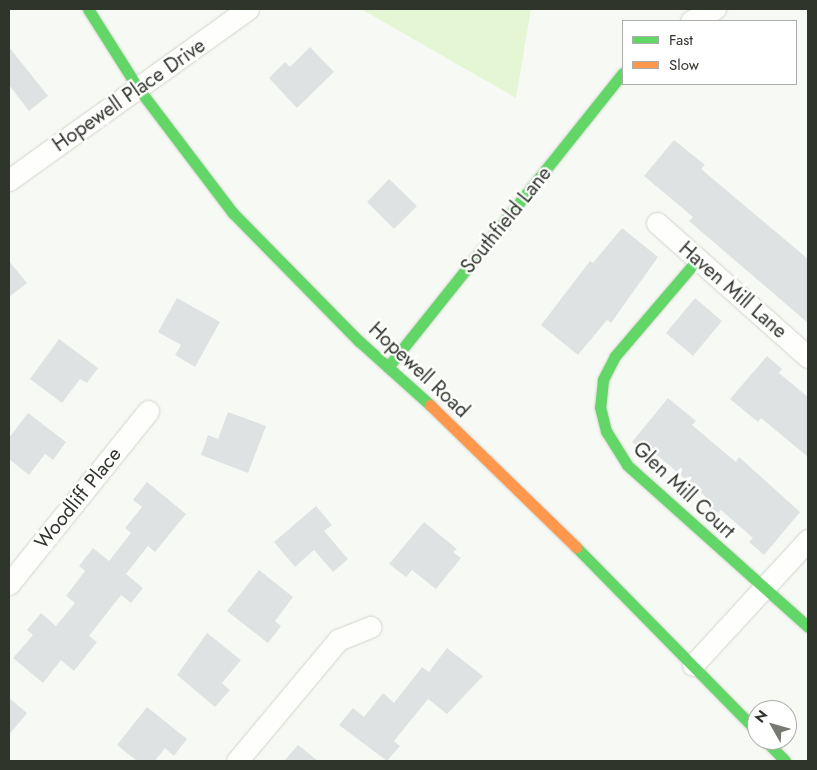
<!DOCTYPE html>
<html>
<head>
<meta charset="utf-8">
<style>
  body { margin:0 }
  #map { position:relative; width:817px; height:770px; overflow:hidden; background:#f7faf4; font-family:Jost,sans-serif }
  div>[style] { position:absolute }
  [style*='--x'] { left:calc(var(--x)*1px); top:calc(var(--y)*1px); width:calc(var(--w)*1px); rotate:calc(var(--a)*1deg) }
  .green>* { inset:0; background:#e5f6d4 }
  .building>* { inset:0; background:#dee2e3 }
  .roads { filter:drop-shadow(0 0 1px #d0d4cc) drop-shadow(0 0 1px #d0d4cc) }
  .street>* { height:21px; margin:-10.5px; padding:0 10.5px; transform-origin:10.5px; border-radius:10.5px; background:#fefefd }
  .fast>* { height:11px; margin:-5.5px; padding:0 5.5px; transform-origin:5.5px; border-radius:5.5px; background:#63d668 }
  .slow>* { height:11px; margin:-5.5px; padding:0 5.5px; transform-origin:5.5px; border-radius:5.5px; background:#ff974d }
  span { translate:-50% -50%; white-space:nowrap; text-align:center; line-height:1.15; -webkit-text-stroke:4.5px #fff; paint-order:stroke }
  .street-label { font-size:20px; color:#30352c }
  .frame { position:absolute; inset:0; border:10px solid #30352c; pointer-events:none }
  .legend { position:absolute; left:622px; top:20px; width:175px; height:65px; box-sizing:border-box; background:#fff; border:1px solid #acaeab; margin:0; padding:6px 9px; list-style:none; font-size:15px; color:#30352c }
  .legend li { display:flex; align-items:center; gap:10px; height:25px }
  .legend b { width:25px; border:1px solid #acaeab }
  .north { position:absolute; left:747px; top:700px; width:50px; height:50px; box-sizing:border-box; background:#fff; border:1px solid #acaeab; border-radius:50%; rotate:308deg; font-size:14px; font-weight:700; line-height:20px; text-align:center; color:#30352c }
  .north::after { content:''; display:block; margin:auto; width:18px; height:22px; background:#767a72; clip-path:polygon(50% 0,100% 100%,50% 72%,0 100%) }
</style>
</head>
<body>
<div id="map">
  <div class="green">
    <div style="clip-path:polygon(360px 9px,531px 9px,516px 98px,361px 9px)"></div>
  </div>
  <div class="building">
    <div style="clip-path:polygon(9px 47px,48px 96px,29px 111px,9px 85px)"></div>
    <div style="clip-path:polygon(310px 47px,334px 72px,297px 108px,269px 78px,285px 62px,290px 67px)"></div>
    <div style="clip-path:polygon(674px 140px,705px 165px,701px 169px,808px 259px,808px 323px,689px 221px,693px 217px,644px 176px)"></div>
    <div style="clip-path:polygon(389px 179px,417px 206px,394px 229px,367px 202px)"></div>
    <div style="clip-path:polygon(622px 228px,658px 257px,611px 323px,607px 320px,578px 355px,541px 325px,590px 261px,593px 263px)"></div>
    <div style="clip-path:polygon(9px 261px,27px 283px,9px 297px)"></div>
    <div style="clip-path:polygon(177px 298px,220px 322px,195px 367px,175px 355px,181px 345px,158px 332px)"></div>
    <div style="clip-path:polygon(695px 298px,722px 321px,693px 356px,666px 333px)"></div>
    <div style="clip-path:polygon(59px 339px,98px 368px,87px 383px,80px 379px,62px 403px,30px 379px)"></div>
    <div style="clip-path:polygon(767px 356px,782px 369px,779px 373px,808px 397px,808px 457px,761px 418px,758px 422px,730px 399px)"></div>
    <div style="clip-path:polygon(668px 398px,696px 421px,692px 425px,736px 462px,739px 457px,800px 512px,764px 555px,749px 542px,753px 538px,721px 510px,718px 513px,703px 501px,706px 497px,650px 449px,647px 454px,632px 442px)"></div>
    <div style="clip-path:polygon(228px 412px,266px 426px,248px 473px,201px 455px,208px 435px,218px 439px)"></div>
    <div style="clip-path:polygon(28px 413px,66px 442px,53px 460px,45px 454px,29px 475px,9px 459px,9px 438px)"></div>
    <div style="clip-path:polygon(147px 482px,186px 514px,155px 552px,148px 546px,126px 574px,143px 588px,131px 603px,121px 595px,89px 636px,97px 642px,74px 671px,61px 660px,43px 683px,13px 658px,33px 635px,27px 630px,41px 613px,56px 626px,75px 603px,66px 596px,85px 571px,79px 566px,93px 548px,109px 561px,131px 533px,125px 528px,142px 507px,133px 500px)"></div>
    <div style="clip-path:polygon(316px 506px,332px 525px,324px 531px,348px 559px,333px 572px,314px 550px,295px 567px,274px 542px)"></div>
    <div style="clip-path:polygon(424px 522px,457px 549px,453px 552px,461px 558px,436px 589px,412px 570px,406px 577px,389px 564px)"></div>
    <div style="clip-path:polygon(259px 570px,293px 597px,275px 621px,281px 626px,268px 643px,227px 611px)"></div>
    <div style="clip-path:polygon(207px 633px,241px 660px,222px 683px,230px 690px,215px 707px,177px 675px)"></div>
    <div style="clip-path:polygon(447px 648px,483px 676px,447px 714px,428px 699px,394px 741px,400px 746px,387px 761px,339px 725px,353px 708px,364px 717px,383px 693px,394px 703px,422px 667px,429px 672px)"></div>
    <div style="clip-path:polygon(9px 698px,27px 713px,9px 735px)"></div>
    <div style="clip-path:polygon(147px 707px,187px 739px,174px 756px,165px 748px,155px 761px,137px 761px,117px 745px)"></div>
    <div style="clip-path:polygon(298px 745px,318px 761px,284px 761px)"></div>
  </div>
  <div class="roads">
    <div class="street">
      <div style="--x:691;--y:21;--w:27;--a:-27"></div>
      <div style="--x:9;--y:180;--w:294;--a:-35.6"></div>
      <div style="--x:657;--y:223;--w:202;--a:41.6"></div>
      <div style="--x:9;--y:584;--w:222;--a:-51.2"></div>
      <div style="--x:693;--y:665;--w:170;--a:-47.4"></div>
      <div style="--x:237;--y:761;--w:158;--a:-50.1"></div>
      <div style="--x:338;--y:640;--w:35;--a:-22"></div>
    </div>
    <div class="fast">
      <div style="--x:88;--y:9;--w:93;--a:57.7"></div>
      <div style="--x:138;--y:88;--w:157;--a:52.8"></div>
      <div style="--x:233;--y:213;--w:180;--a:45.5"></div>
      <div style="--x:359;--y:341;--w:96;--a:42"></div>
      <div style="--x:697;--y:260;--w:126;--a:130.5"></div>
      <div style="--x:615;--y:356;--w:27;--a:117"></div>
      <div style="--x:603;--y:380;--w:27;--a:96"></div>
      <div style="--x:600;--y:407;--w:25;--a:76"></div>
      <div style="--x:606;--y:431;--w:40;--a:58"></div>
      <div style="--x:627;--y:465;--w:243;--a:41.8"></div>
      <div style="--x:388;--y:367;--w:376;--a:-51.4"></div>
      <div style="--x:576;--y:547;--w:258;--a:45.5"></div>
      <div style="--x:765;--y:740;--w:29;--a:46"></div>
    </div>
    <div class="slow">
      <div style="--x:430;--y:405;--w:204;--a:44.2"></div>
    </div>
  </div>
  <div class="street-label">
    <span style="left:129px;top:95px;rotate:-35deg">Hopewell Place Drive</span>
    <span style="left:506px;top:220px;rotate:-51deg">Southfield Lane</span>
    <span style="left:733px;top:290px;rotate:41deg">Haven Mill Lane</span>
    <span style="left:419px;top:370px;rotate:43deg">Hopewell Road</span>
    <span style="left:684px;top:490px;rotate:43deg">Glen Mill Court</span>
    <span style="left:78px;top:498px;rotate:-51deg">Woodliff Place</span>
  </div>
  <div class="frame"></div>
  <ul class="legend">
  <li><b style="height:6px;background:#63d668"></b>Fast</li>
  <li><b style="height:6px;background:#ff974d"></b>Slow</li>
  </ul>
  <div class="north">N</div>
</div>
</body>
</html>
